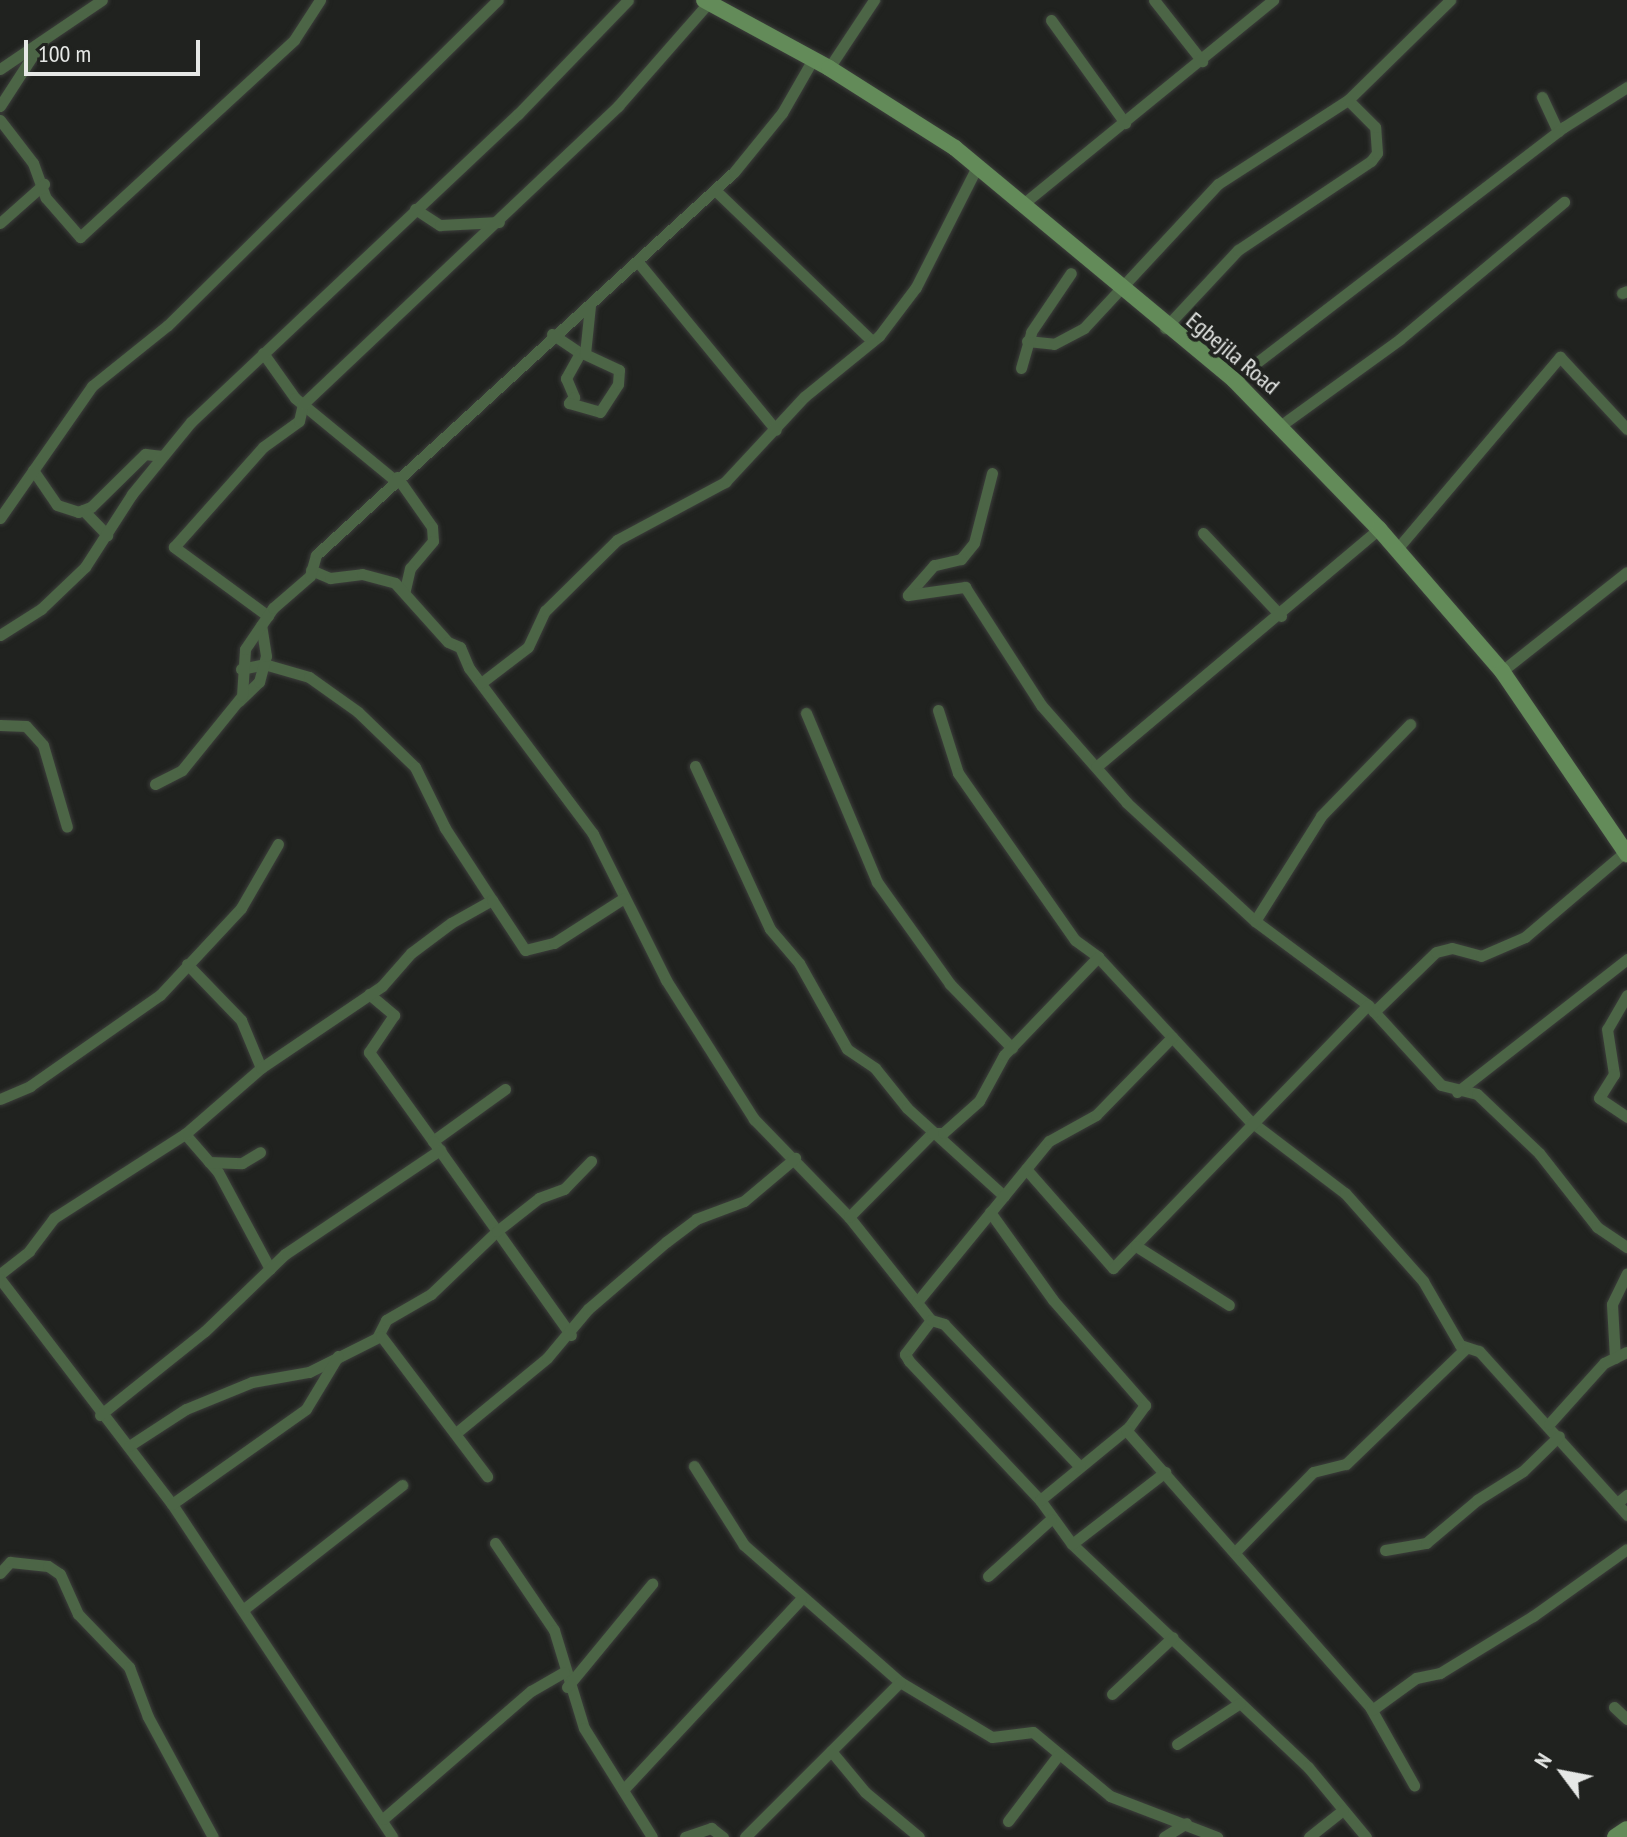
<!DOCTYPE html>
<html>
<head>
<meta charset="utf-8">
<style>
  body { margin:0 }
  #map { position:relative; width:1627px; height:1837px; overflow:hidden; background:#20221f; font-family:"PT Sans Narrow",sans-serif }
  div>[style] { position:absolute }
  [style*='--x'] { left:calc(var(--x)*1px); top:calc(var(--y)*1px); width:calc(var(--w)*1px); rotate:calc(var(--a)*1deg) }
  .roads { filter:drop-shadow(0 0 2px #3c3e3b) drop-shadow(0 0 2px #3c3e3b) }
  .street>* { height:11px; margin:-5.5px; padding:0 5.5px; transform-origin:5.5px; border-radius:5.5px; background:#4c6546 }
  .secondary>* { height:16px; margin:-8px; padding:0 8px; transform-origin:8px; border-radius:8px; background:#638b59 }
  span { translate:-50% -50%; white-space:nowrap; text-align:center; line-height:1.15; -webkit-text-stroke:8px #20221f; paint-order:stroke }
  .street-label { font-size:24px; color:#e6e8e6 }
  .north { position:absolute; left:1523px; top:1733px; width:80px; height:80px; -webkit-text-stroke:6px #20221f; paint-order:stroke; rotate:302deg; font-size:22px; font-weight:700; line-height:32px; text-align:center; color:#e6e8e6 }
  .north::after { content:''; display:block; margin:auto; width:28px; height:36px; background:#e6e8e6; clip-path:polygon(50% 0,100% 100%,50% 72%,0 100%) }
  .scale { position:absolute; left:24px; top:40px; width:176px; height:36px; box-sizing:border-box; border:4px solid #e6e8e6; border-top:0; padding-left:10px; font-size:24px; line-height:28px; white-space:nowrap; color:#e6e8e6; -webkit-text-stroke:6px #20221f; paint-order:stroke }
</style>
</head>
<body>
<div id="map">
  <div class="roads">
    <div class="street">
      <div style="--x:1154;--y:0;--w:78;--a:51.8"></div>
      <div style="--x:1051;--y:20;--w:127;--a:54.3"></div>
      <div style="--x:829;--y:68;--w:82;--a:-56.5"></div>
      <div style="--x:0;--y:69;--w:123;--a:-34.1"></div>
      <div style="--x:1542;--y:97;--w:38;--a:65"></div>
      <div style="--x:0;--y:106;--w:72;--a:-57"></div>
      <div style="--x:0;--y:120;--w:54;--a:52.5"></div>
      <div style="--x:33;--y:163;--w:37;--a:70"></div>
      <div style="--x:46;--y:198;--w:52;--a:48.9"></div>
      <div style="--x:80;--y:237;--w:291;--a:-42.6"></div>
      <div style="--x:294;--y:40;--w:48;--a:-57"></div>
      <div style="--x:715;--y:190;--w:218;--a:43.9"></div>
      <div style="--x:1023;--y:204;--w:323;--a:-39.2"></div>
      <div style="--x:415;--y:209;--w:30;--a:33"></div>
      <div style="--x:440;--y:225;--w:59;--a:-2.9"></div>
      <div style="--x:0;--y:223;--w:59;--a:-41.6"></div>
      <div style="--x:638;--y:262;--w:217;--a:50.6"></div>
      <div style="--x:1622;--y:293;--w:5;--a:-22"></div>
      <div style="--x:1165;--y:328;--w:107;--a:-46.9"></div>
      <div style="--x:1238;--y:250;--w:160;--a:-33.8"></div>
      <div style="--x:1371;--y:161;--w:10;--a:-53"></div>
      <div style="--x:1377;--y:153;--w:26;--a:-94"></div>
      <div style="--x:1375;--y:127;--w:38;--a:-135"></div>
      <div style="--x:552;--y:334;--w:34;--a:34"></div>
      <div style="--x:580;--y:353;--w:29;--a:119"></div>
      <div style="--x:566;--y:378;--w:21;--a:67"></div>
      <div style="--x:574;--y:397;--w:8;--a:130"></div>
      <div style="--x:569;--y:403;--w:32;--a:16"></div>
      <div style="--x:600;--y:412;--w:33;--a:-57"></div>
      <div style="--x:618;--y:384;--w:14;--a:-86"></div>
      <div style="--x:619;--y:370;--w:38;--a:-155"></div>
      <div style="--x:585;--y:354;--w:48;--a:-84.1"></div>
      <div style="--x:1027;--y:341;--w:27;--a:6"></div>
      <div style="--x:1054;--y:344;--w:34;--a:-28"></div>
      <div style="--x:1084;--y:328;--w:197;--a:-47.1"></div>
      <div style="--x:1218;--y:184;--w:155;--a:-32.9"></div>
      <div style="--x:1348;--y:100;--w:143;--a:-44.4"></div>
      <div style="--x:263;--y:353;--w:55;--a:54.6"></div>
      <div style="--x:295;--y:398;--w:129;--a:39.4"></div>
      <div style="--x:1021;--y:368;--w:37;--a:-74"></div>
      <div style="--x:1031;--y:332;--w:71;--a:-55.9"></div>
      <div style="--x:1234;--y:380;--w:416;--a:-37.5"></div>
      <div style="--x:1564;--y:127;--w:75;--a:-32.4"></div>
      <div style="--x:1280;--y:426;--w:148;--a:-35.9"></div>
      <div style="--x:1400;--y:339;--w:214;--a:-39.9"></div>
      <div style="--x:33;--y:470;--w:42;--a:55.6"></div>
      <div style="--x:57;--y:505;--w:22;--a:18"></div>
      <div style="--x:78;--y:512;--w:14;--a:-21"></div>
      <div style="--x:91;--y:507;--w:76;--a:-44.5"></div>
      <div style="--x:145;--y:454;--w:17;--a:7"></div>
      <div style="--x:992;--y:473;--w:72;--a:104.4"></div>
      <div style="--x:974;--y:543;--w:21;--a:129"></div>
      <div style="--x:961;--y:559;--w:28;--a:167"></div>
      <div style="--x:934;--y:565;--w:40;--a:131"></div>
      <div style="--x:908;--y:595;--w:58;--a:-8"></div>
      <div style="--x:965;--y:587;--w:140;--a:57.2"></div>
      <div style="--x:1041;--y:705;--w:130;--a:48.7"></div>
      <div style="--x:1127;--y:803;--w:174;--a:42.7"></div>
      <div style="--x:1255;--y:921;--w:141;--a:36.6"></div>
      <div style="--x:1368;--y:1005;--w:108;--a:47.6"></div>
      <div style="--x:1441;--y:1085;--w:37;--a:14"></div>
      <div style="--x:1477;--y:1094;--w:86;--a:43.6"></div>
      <div style="--x:1539;--y:1153;--w:94;--a:51.9"></div>
      <div style="--x:1597;--y:1227;--w:36;--a:34"></div>
      <div style="--x:397;--y:477;--w:61;--a:55"></div>
      <div style="--x:432;--y:527;--w:14;--a:86"></div>
      <div style="--x:433;--y:541;--w:35;--a:130"></div>
      <div style="--x:410;--y:568;--w:23;--a:103"></div>
      <div style="--x:83;--y:510;--w:35;--a:46"></div>
      <div style="--x:0;--y:518;--w:161;--a:-55.1"></div>
      <div style="--x:92;--y:386;--w:97;--a:-38.8"></div>
      <div style="--x:168;--y:325;--w:463;--a:-44.6"></div>
      <div style="--x:1203;--y:533;--w:114;--a:46.8"></div>
      <div style="--x:1397;--y:549;--w:252;--a:-49.7"></div>
      <div style="--x:1560;--y:357;--w:98;--a:47.1"></div>
      <div style="--x:311;--y:570;--w:21;--a:23"></div>
      <div style="--x:330;--y:578;--w:32;--a:-7"></div>
      <div style="--x:362;--y:574;--w:34;--a:15"></div>
      <div style="--x:395;--y:583;--w:79;--a:48.1"></div>
      <div style="--x:448;--y:642;--w:13;--a:23"></div>
      <div style="--x:460;--y:647;--w:23;--a:67"></div>
      <div style="--x:469;--y:668;--w:207;--a:53.2"></div>
      <div style="--x:593;--y:834;--w:163;--a:63.4"></div>
      <div style="--x:666;--y:980;--w:165;--a:57.7"></div>
      <div style="--x:754;--y:1119;--w:136;--a:45.9"></div>
      <div style="--x:849;--y:1217;--w:132;--a:51.5"></div>
      <div style="--x:931;--y:1320;--w:43;--a:127.4"></div>
      <div style="--x:905;--y:1354;--w:8;--a:60"></div>
      <div style="--x:909;--y:1361;--w:191;--a:46.7"></div>
      <div style="--x:1040;--y:1500;--w:54;--a:54"></div>
      <div style="--x:1072;--y:1544;--w:325;--a:43.4"></div>
      <div style="--x:1308;--y:1767;--w:91;--a:50.4"></div>
      <div style="--x:268;--y:616;--w:117;--a:-143.7"></div>
      <div style="--x:174;--y:547;--w:134;--a:-48.3"></div>
      <div style="--x:263;--y:447;--w:44;--a:-35.8"></div>
      <div style="--x:299;--y:421;--w:17;--a:-77"></div>
      <div style="--x:303;--y:404;--w:434;--a:-43.4"></div>
      <div style="--x:618;--y:106;--w:138;--a:-48.8"></div>
      <div style="--x:0;--y:635;--w:49;--a:-32.4"></div>
      <div style="--x:41;--y:609;--w:61;--a:-43.7"></div>
      <div style="--x:85;--y:567;--w:87;--a:-57.2"></div>
      <div style="--x:132;--y:494;--w:93;--a:-50.7"></div>
      <div style="--x:191;--y:422;--w:449;--a:-43.3"></div>
      <div style="--x:518;--y:114;--w:158;--a:-46"></div>
      <div style="--x:241;--y:669;--w:24;--a:-12"></div>
      <div style="--x:264;--y:664;--w:47;--a:16.1"></div>
      <div style="--x:309;--y:677;--w:60;--a:35.5"></div>
      <div style="--x:358;--y:712;--w:79;--a:44"></div>
      <div style="--x:415;--y:767;--w:68;--a:63.8"></div>
      <div style="--x:445;--y:828;--w:86;--a:56.9"></div>
      <div style="--x:1502;--y:671;--w:159;--a:-38.4"></div>
      <div style="--x:481;--y:683;--w:59;--a:-37.5"></div>
      <div style="--x:528;--y:647;--w:40;--a:-65"></div>
      <div style="--x:545;--y:611;--w:101;--a:-44.6"></div>
      <div style="--x:617;--y:540;--w:123;--a:-28.2"></div>
      <div style="--x:725;--y:482;--w:116;--a:-47.1"></div>
      <div style="--x:804;--y:397;--w:97;--a:-39.1"></div>
      <div style="--x:879;--y:336;--w:61;--a:-52.9"></div>
      <div style="--x:916;--y:287;--w:135;--a:-63.1"></div>
      <div style="--x:239;--y:701;--w:28;--a:-44"></div>
      <div style="--x:259;--y:682;--w:27;--a:-75"></div>
      <div style="--x:266;--y:656;--w:31;--a:-99"></div>
      <div style="--x:938;--y:710;--w:66;--a:72.4"></div>
      <div style="--x:958;--y:773;--w:204;--a:55"></div>
      <div style="--x:1075;--y:940;--w:29;--a:36"></div>
      <div style="--x:1098;--y:957;--w:224;--a:47.2"></div>
      <div style="--x:1250;--y:1121;--w:119;--a:37.2"></div>
      <div style="--x:1345;--y:1193;--w:118;--a:48.4"></div>
      <div style="--x:1423;--y:1281;--w:74;--a:60"></div>
      <div style="--x:1460;--y:1345;--w:20;--a:18"></div>
      <div style="--x:1479;--y:1351;--w:221;--a:47.9"></div>
      <div style="--x:806;--y:713;--w:183;--a:67.2"></div>
      <div style="--x:877;--y:882;--w:125;--a:54.4"></div>
      <div style="--x:950;--y:984;--w:89;--a:45.9"></div>
      <div style="--x:0;--y:725;--w:26;--a:2"></div>
      <div style="--x:26;--y:726;--w:25;--a:48"></div>
      <div style="--x:43;--y:745;--w:85;--a:73.7"></div>
      <div style="--x:695;--y:766;--w:179;--a:65.3"></div>
      <div style="--x:770;--y:929;--w:45;--a:49.5"></div>
      <div style="--x:799;--y:963;--w:98;--a:60.8"></div>
      <div style="--x:847;--y:1049;--w:34;--a:34"></div>
      <div style="--x:875;--y:1068;--w:51;--a:51.3"></div>
      <div style="--x:907;--y:1108;--w:131;--a:42.2"></div>
      <div style="--x:1096;--y:767;--w:370;--a:-40.1"></div>
      <div style="--x:155;--y:784;--w:30;--a:-27"></div>
      <div style="--x:182;--y:770;--w:95;--a:-51"></div>
      <div style="--x:242;--y:696;--w:47;--a:-86.3"></div>
      <div style="--x:245;--y:649;--w:50;--a:-55.7"></div>
      <div style="--x:273;--y:608;--w:49;--a:-40.9"></div>
      <div style="--x:310;--y:576;--w:22;--a:-74"></div>
      <div style="--x:316;--y:555;--w:567;--a:-42.5"></div>
      <div style="--x:734;--y:172;--w:76;--a:-50.9"></div>
      <div style="--x:782;--y:113;--w:62;--a:-60.1"></div>
      <div style="--x:1255;--y:921;--w:124;--a:-57.8"></div>
      <div style="--x:1321;--y:816;--w:128;--a:-45.9"></div>
      <div style="--x:187;--y:964;--w:78;--a:46"></div>
      <div style="--x:241;--y:1020;--w:52;--a:67.4"></div>
      <div style="--x:369;--y:994;--w:33;--a:40"></div>
      <div style="--x:394;--y:1015;--w:45;--a:124"></div>
      <div style="--x:369;--y:1052;--w:110;--a:54.3"></div>
      <div style="--x:1627;--y:995;--w:39;--a:120"></div>
      <div style="--x:1607;--y:1029;--w:46;--a:81.2"></div>
      <div style="--x:1614;--y:1074;--w:28;--a:122"></div>
      <div style="--x:1599;--y:1098;--w:34;--a:34"></div>
      <div style="--x:1374;--y:1012;--w:86;--a:-44.1"></div>
      <div style="--x:1436;--y:952;--w:16;--a:-14"></div>
      <div style="--x:1452;--y:948;--w:30;--a:15"></div>
      <div style="--x:1481;--y:956;--w:48;--a:-23.4"></div>
      <div style="--x:1525;--y:937;--w:131;--a:-40.4"></div>
      <div style="--x:505;--y:1089;--w:89;--a:144.2"></div>
      <div style="--x:433;--y:1141;--w:238;--a:54.6"></div>
      <div style="--x:1457;--y:1092;--w:216;--a:-38"></div>
      <div style="--x:0;--y:1099;--w:33;--a:-23"></div>
      <div style="--x:30;--y:1086;--w:159;--a:-35"></div>
      <div style="--x:160;--y:995;--w:119;--a:-47"></div>
      <div style="--x:241;--y:908;--w:74;--a:-60"></div>
      <div style="--x:185;--y:1134;--w:50;--a:49"></div>
      <div style="--x:218;--y:1172;--w:110;--a:61.8"></div>
      <div style="--x:209;--y:1162;--w:33;--a:2"></div>
      <div style="--x:242;--y:1163;--w:21;--a:-31"></div>
      <div style="--x:1026;--y:1169;--w:132;--a:48.7"></div>
      <div style="--x:1113;--y:1268;--w:366;--a:-45.9"></div>
      <div style="--x:990;--y:1212;--w:108;--a:54.4"></div>
      <div style="--x:1053;--y:1300;--w:140;--a:48.8"></div>
      <div style="--x:1145;--y:1405;--w:27;--a:126"></div>
      <div style="--x:1129;--y:1427;--w:115;--a:140.6"></div>
      <div style="--x:849;--y:1217;--w:118;--a:-45.3"></div>
      <div style="--x:932;--y:1133;--w:11;--a:0"></div>
      <div style="--x:943;--y:1133;--w:48;--a:-41.6"></div>
      <div style="--x:979;--y:1101;--w:52;--a:-61.5"></div>
      <div style="--x:1004;--y:1055;--w:136;--a:-46.2"></div>
      <div style="--x:1136;--y:1246;--w:110;--a:32.4"></div>
      <div style="--x:0;--y:1274;--w:37;--a:-38"></div>
      <div style="--x:29;--y:1251;--w:41;--a:-52.9"></div>
      <div style="--x:54;--y:1218;--w:156;--a:-32.7"></div>
      <div style="--x:185;--y:1134;--w:101;--a:-41"></div>
      <div style="--x:261;--y:1068;--w:146;--a:-34.1"></div>
      <div style="--x:382;--y:986;--w:44;--a:-48.7"></div>
      <div style="--x:411;--y:953;--w:50;--a:-36.9"></div>
      <div style="--x:451;--y:923;--w:47;--a:-29.3"></div>
      <div style="--x:492;--y:900;--w:60;--a:56.6"></div>
      <div style="--x:525;--y:950;--w:30;--a:-14"></div>
      <div style="--x:554;--y:943;--w:83;--a:-32.7"></div>
      <div style="--x:0;--y:1279;--w:283;--a:52.6"></div>
      <div style="--x:172;--y:1504;--w:399;--a:56.5"></div>
      <div style="--x:917;--y:1302;--w:208;--a:-50.7"></div>
      <div style="--x:1049;--y:1141;--w:54;--a:-29"></div>
      <div style="--x:1096;--y:1115;--w:109;--a:-45.7"></div>
      <div style="--x:931;--y:1320;--w:14;--a:17"></div>
      <div style="--x:944;--y:1324;--w:197;--a:46.4"></div>
      <div style="--x:378;--y:1336;--w:18;--a:-63"></div>
      <div style="--x:386;--y:1320;--w:52;--a:-30"></div>
      <div style="--x:431;--y:1294;--w:91;--a:-43.7"></div>
      <div style="--x:497;--y:1231;--w:53;--a:-38.2"></div>
      <div style="--x:539;--y:1198;--w:27;--a:-20"></div>
      <div style="--x:564;--y:1189;--w:39;--a:-46"></div>
      <div style="--x:1615;--y:1358;--w:54;--a:-93.2"></div>
      <div style="--x:1612;--y:1304;--w:34;--a:-64"></div>
      <div style="--x:100;--y:1415;--w:134;--a:-38.7"></div>
      <div style="--x:205;--y:1331;--w:111;--a:-43.9"></div>
      <div style="--x:285;--y:1254;--w:187;--a:-33.9"></div>
      <div style="--x:1549;--y:1424;--w:82;--a:-48"></div>
      <div style="--x:1604;--y:1363;--w:25;--a:-26"></div>
      <div style="--x:1126;--y:1430;--w:369;--a:48.6"></div>
      <div style="--x:1370;--y:1707;--w:90;--a:60.6"></div>
      <div style="--x:456;--y:1433;--w:118;--a:-39.5"></div>
      <div style="--x:547;--y:1358;--w:64;--a:-50.1"></div>
      <div style="--x:588;--y:1309;--w:103;--a:-40.7"></div>
      <div style="--x:666;--y:1242;--w:38;--a:-37"></div>
      <div style="--x:696;--y:1219;--w:51;--a:-20.6"></div>
      <div style="--x:744;--y:1201;--w:67;--a:-40.1"></div>
      <div style="--x:129;--y:1446;--w:68;--a:-33"></div>
      <div style="--x:186;--y:1409;--w:71;--a:-22.2"></div>
      <div style="--x:252;--y:1382;--w:58;--a:-10"></div>
      <div style="--x:309;--y:1372;--w:80;--a:-26.6"></div>
      <div style="--x:381;--y:1336;--w:176;--a:52.9"></div>
      <div style="--x:694;--y:1466;--w:93;--a:57.7"></div>
      <div style="--x:744;--y:1545;--w:208;--a:41.3"></div>
      <div style="--x:900;--y:1682;--w:107;--a:30.9"></div>
      <div style="--x:992;--y:1737;--w:41;--a:-7"></div>
      <div style="--x:1033;--y:1732;--w:100;--a:39.7"></div>
      <div style="--x:1110;--y:1796;--w:115;--a:21"></div>
      <div style="--x:1617;--y:1503;--w:13;--a:-39"></div>
      <div style="--x:172;--y:1504;--w:164;--a:-35.3"></div>
      <div style="--x:306;--y:1409;--w:62;--a:-58.9"></div>
      <div style="--x:495;--y:1543;--w:105;--a:55.9"></div>
      <div style="--x:554;--y:1630;--w:102;--a:73"></div>
      <div style="--x:584;--y:1728;--w:128;--a:58"></div>
      <div style="--x:1072;--y:1544;--w:118;--a:-37.7"></div>
      <div style="--x:1237;--y:1550;--w:109;--a:-45.7"></div>
      <div style="--x:1313;--y:1472;--w:34;--a:-14"></div>
      <div style="--x:1346;--y:1464;--w:165;--a:-44"></div>
      <div style="--x:1385;--y:1550;--w:42;--a:-9.7"></div>
      <div style="--x:1426;--y:1543;--w:67;--a:-40.1"></div>
      <div style="--x:1477;--y:1500;--w:54;--a:-32.2"></div>
      <div style="--x:1523;--y:1471;--w:50;--a:-44.2"></div>
      <div style="--x:0;--y:1573;--w:15;--a:-48"></div>
      <div style="--x:10;--y:1562;--w:38;--a:6"></div>
      <div style="--x:48;--y:1566;--w:14;--a:34"></div>
      <div style="--x:60;--y:1574;--w:44;--a:65.8"></div>
      <div style="--x:78;--y:1614;--w:74;--a:46.1"></div>
      <div style="--x:129;--y:1667;--w:53;--a:69.2"></div>
      <div style="--x:148;--y:1717;--w:136;--a:61.6"></div>
      <div style="--x:988;--y:1576;--w:85;--a:-42.1"></div>
      <div style="--x:244;--y:1609;--w:201;--a:-38.1"></div>
      <div style="--x:567;--y:1687;--w:134;--a:-50.5"></div>
      <div style="--x:1112;--y:1694;--w:83;--a:-43.1"></div>
      <div style="--x:1614;--y:1707;--w:18;--a:43"></div>
      <div style="--x:1372;--y:1710;--w:54;--a:-36"></div>
      <div style="--x:1416;--y:1678;--w:25;--a:-12"></div>
      <div style="--x:1440;--y:1673;--w:109;--a:-31.5"></div>
      <div style="--x:1533;--y:1616;--w:115;--a:-35.5"></div>
      <div style="--x:1177;--y:1744;--w:75;--a:-33.1"></div>
      <div style="--x:831;--y:1751;--w:53;--a:50.3"></div>
      <div style="--x:865;--y:1792;--w:70;--a:39.8"></div>
      <div style="--x:623;--y:1790;--w:261;--a:-47"></div>
      <div style="--x:383;--y:1819;--w:196;--a:-40.9"></div>
      <div style="--x:531;--y:1691;--w:38;--a:-30"></div>
      <div style="--x:1008;--y:1821;--w:84;--a:-52.7"></div>
      <div style="--x:685;--y:1837;--w:28;--a:-19"></div>
      <div style="--x:711;--y:1828;--w:15;--a:37"></div>
      <div style="--x:745;--y:1837;--w:219;--a:-45"></div>
      <div style="--x:1164;--y:1837;--w:26;--a:-32"></div>
      <div style="--x:1309;--y:1837;--w:43;--a:-38.5"></div>
    </div>
    <div class="secondary">
      <div style="--x:704;--y:0;--w:142;--a:28.5"></div>
      <div style="--x:829;--y:68;--w:149;--a:32.4"></div>
      <div style="--x:955;--y:148;--w:363;--a:39.7"></div>
      <div style="--x:1234;--y:380;--w:208;--a:45.8"></div>
      <div style="--x:1379;--y:529;--w:188;--a:49.1"></div>
      <div style="--x:1502;--y:671;--w:222;--a:55.7"></div>
      <div style="--x:1615;--y:1837;--w:14;--a:-34"></div>
    </div>
  </div>
  <div class="street-label">
    <span style="left:1233px;top:353px;rotate:40deg">Egbejila Road</span>
  </div>
  <div class="north">N</div>
  <div class="scale">100 m</div>
</div>
</body>
</html>
